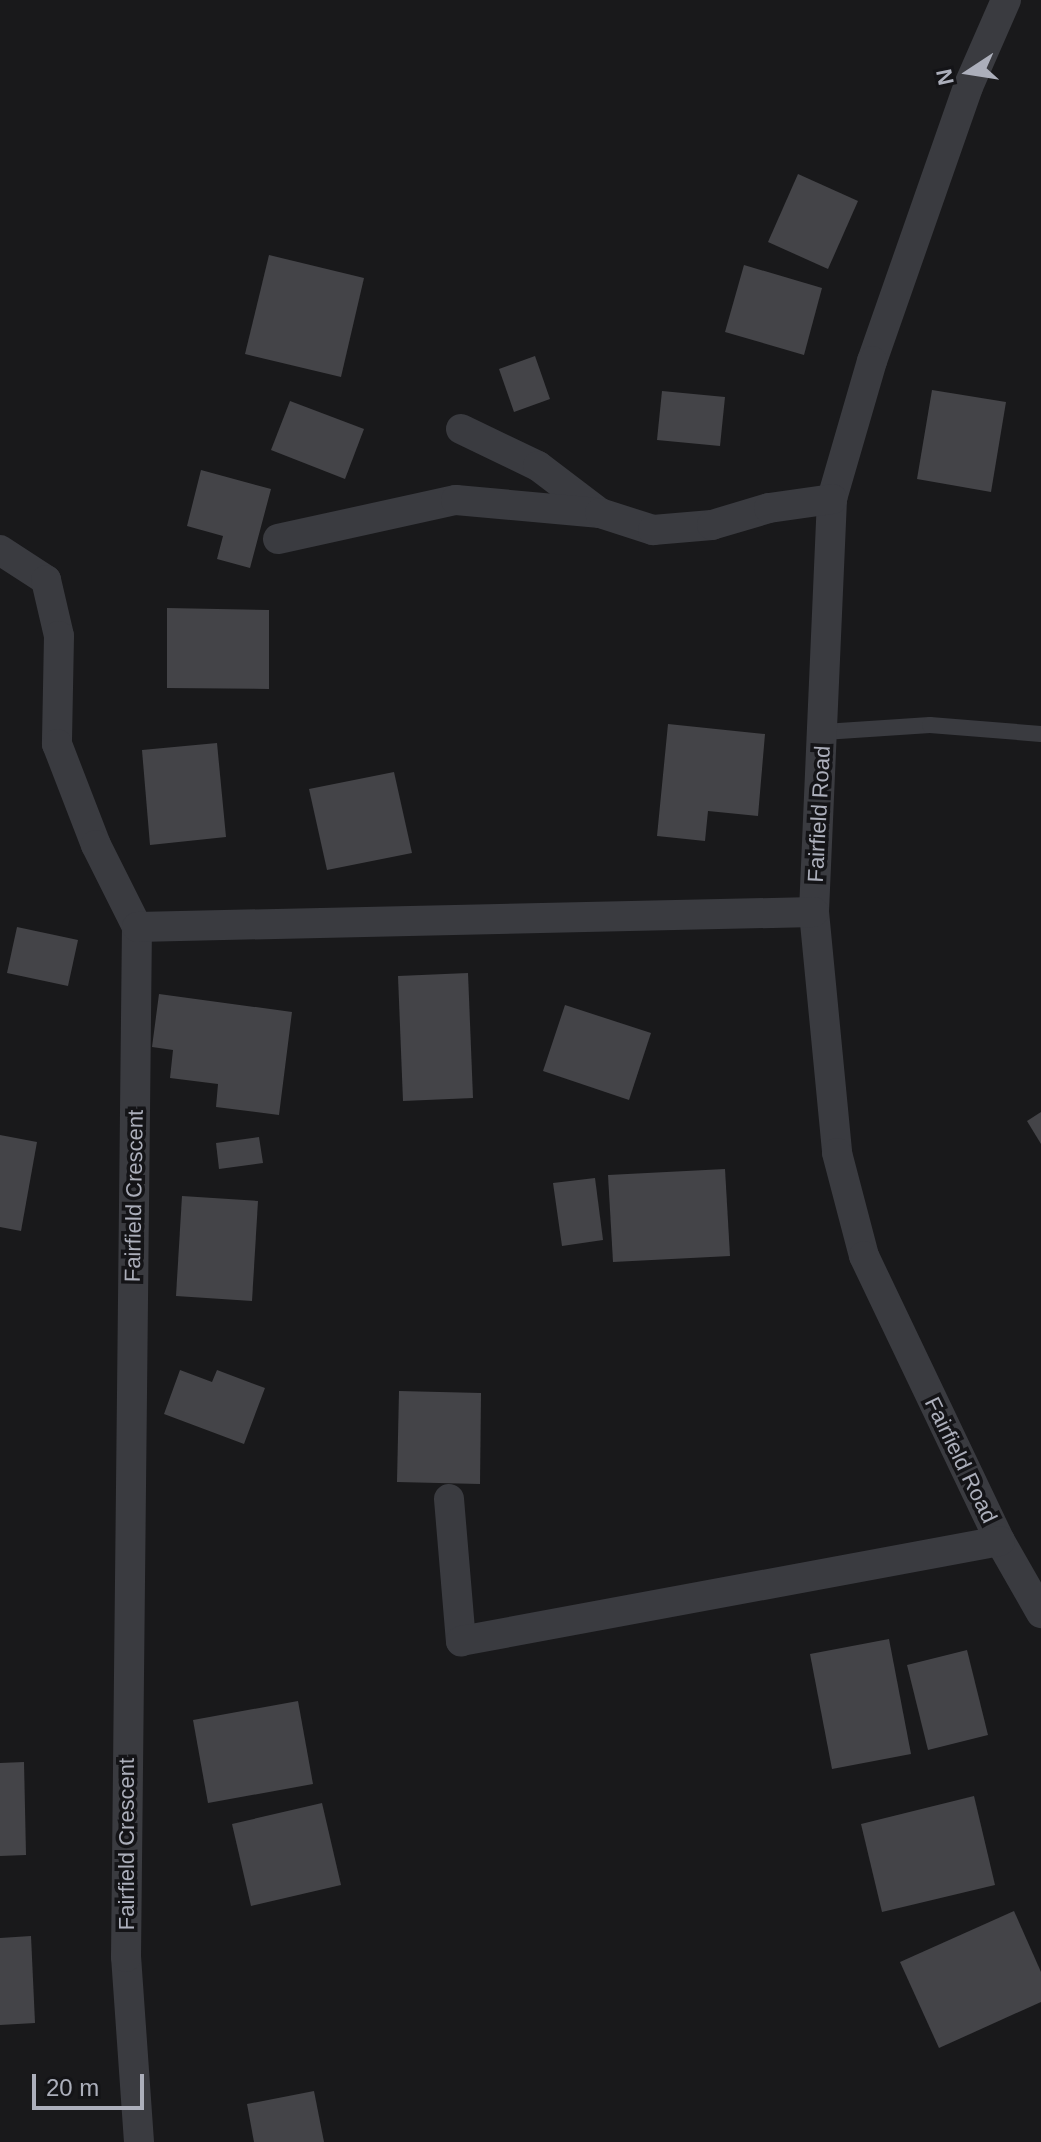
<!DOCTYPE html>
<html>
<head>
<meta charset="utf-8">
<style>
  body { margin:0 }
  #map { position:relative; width:1041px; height:2142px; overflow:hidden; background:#19191b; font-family:Arial,sans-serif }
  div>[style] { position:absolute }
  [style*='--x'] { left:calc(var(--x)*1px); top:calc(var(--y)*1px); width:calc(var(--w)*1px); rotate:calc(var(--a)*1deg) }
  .building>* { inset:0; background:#444448 }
  .service>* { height:16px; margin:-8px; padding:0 8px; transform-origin:8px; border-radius:8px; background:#3a3b40 }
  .minor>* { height:30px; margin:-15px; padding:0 15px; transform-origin:15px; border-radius:15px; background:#3a3b40 }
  span { translate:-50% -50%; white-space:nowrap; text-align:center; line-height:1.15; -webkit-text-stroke:7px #141417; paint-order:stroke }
  .street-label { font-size:22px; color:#acafbb }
  .north { position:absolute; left:929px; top:32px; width:80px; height:80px; -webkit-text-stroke:6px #141417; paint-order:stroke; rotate:258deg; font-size:22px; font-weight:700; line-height:32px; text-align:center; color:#acafbb }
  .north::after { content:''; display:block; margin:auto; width:28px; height:36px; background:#acafbb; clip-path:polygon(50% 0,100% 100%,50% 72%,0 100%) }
  .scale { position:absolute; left:32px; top:2074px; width:112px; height:36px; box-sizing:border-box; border:4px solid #acafbb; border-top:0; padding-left:10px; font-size:24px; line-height:28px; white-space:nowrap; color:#acafbb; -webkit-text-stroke:6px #141417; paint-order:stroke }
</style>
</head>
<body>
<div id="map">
  <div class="building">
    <div style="clip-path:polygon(798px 174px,858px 201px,828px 269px,768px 242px)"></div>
    <div style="clip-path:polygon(269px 255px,364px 278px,341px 377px,245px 354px)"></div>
    <div style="clip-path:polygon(744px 265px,822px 288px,804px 355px,725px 332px)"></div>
    <div style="clip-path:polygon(535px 356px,550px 399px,514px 412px,499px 369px)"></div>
    <div style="clip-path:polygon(932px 390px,1006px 402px,991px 492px,917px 479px)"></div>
    <div style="clip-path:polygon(662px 391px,725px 397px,720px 446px,657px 440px)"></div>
    <div style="clip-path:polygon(290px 401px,364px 429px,345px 479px,271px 450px)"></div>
    <div style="clip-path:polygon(201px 470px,271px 489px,250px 568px,217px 559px,223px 536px,187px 526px)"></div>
    <div style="clip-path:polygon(167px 608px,269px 610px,269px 689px,167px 688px)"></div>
    <div style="clip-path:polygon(668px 724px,765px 734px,758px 816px,708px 811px,705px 841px,657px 836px)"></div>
    <div style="clip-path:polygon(217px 743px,226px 837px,150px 845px,142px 750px)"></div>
    <div style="clip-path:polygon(394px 772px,412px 853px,327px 870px,309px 789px)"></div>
    <div style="clip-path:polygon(17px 927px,78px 940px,68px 986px,7px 973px)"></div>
    <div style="clip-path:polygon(468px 973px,473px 1098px,403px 1101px,398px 976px)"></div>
    <div style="clip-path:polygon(159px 994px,292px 1012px,279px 1115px,216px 1107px,218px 1084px,170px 1078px,173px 1050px,152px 1047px)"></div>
    <div style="clip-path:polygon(565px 1005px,651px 1033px,629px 1100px,543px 1071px)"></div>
    <div style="clip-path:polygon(1041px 1112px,1041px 1144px,1027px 1121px)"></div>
    <div style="clip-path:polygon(0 1135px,37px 1142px,21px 1231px,0 1227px)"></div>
    <div style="clip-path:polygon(259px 1137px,263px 1163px,219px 1169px,216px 1143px)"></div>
    <div style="clip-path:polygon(725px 1169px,730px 1256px,613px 1262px,608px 1175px)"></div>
    <div style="clip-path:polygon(595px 1178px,603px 1240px,562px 1246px,553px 1183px)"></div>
    <div style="clip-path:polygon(182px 1196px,258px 1201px,252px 1301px,176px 1296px)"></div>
    <div style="clip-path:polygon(180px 1370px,212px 1382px,217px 1370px,265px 1388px,244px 1444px,164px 1414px)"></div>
    <div style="clip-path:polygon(399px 1391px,481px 1393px,480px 1484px,397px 1482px)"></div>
    <div style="clip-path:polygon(889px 1639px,911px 1754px,832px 1769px,810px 1654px)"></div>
    <div style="clip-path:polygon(967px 1650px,988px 1735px,928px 1750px,907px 1665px)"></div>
    <div style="clip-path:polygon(298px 1701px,313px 1784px,208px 1803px,193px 1720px)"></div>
    <div style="clip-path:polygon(24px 1762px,26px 1855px,0 1856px,0 1763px)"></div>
    <div style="clip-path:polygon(974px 1796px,995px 1885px,882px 1912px,861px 1824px)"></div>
    <div style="clip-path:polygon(322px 1803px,341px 1885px,251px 1906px,232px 1824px)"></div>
    <div style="clip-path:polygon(1014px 1911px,1041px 1972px,1041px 2002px,939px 2048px,900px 1962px)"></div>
    <div style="clip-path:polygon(31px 1936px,35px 2023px,0 2025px,0 1938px)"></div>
    <div style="clip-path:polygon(314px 2091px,324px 2142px,254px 2142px,247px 2104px)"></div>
  </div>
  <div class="service">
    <div style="--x:824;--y:732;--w:106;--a:-3.8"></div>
    <div style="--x:930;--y:725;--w:111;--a:4.6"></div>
  </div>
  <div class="minor">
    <div style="--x:1006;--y:0;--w:95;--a:113.6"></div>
    <div style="--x:968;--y:87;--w:290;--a:109.3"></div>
    <div style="--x:872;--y:361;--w:144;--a:106.2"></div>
    <div style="--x:832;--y:499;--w:413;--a:92.5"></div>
    <div style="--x:814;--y:912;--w:242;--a:84.5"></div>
    <div style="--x:837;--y:1153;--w:106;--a:75.3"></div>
    <div style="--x:864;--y:1256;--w:316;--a:64.5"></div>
    <div style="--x:1000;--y:1541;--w:83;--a:60.3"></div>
    <div style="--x:461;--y:429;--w:85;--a:25.7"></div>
    <div style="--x:538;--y:466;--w:78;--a:37.2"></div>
    <div style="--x:278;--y:539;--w:182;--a:-12.4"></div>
    <div style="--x:456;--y:500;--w:145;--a:5.2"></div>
    <div style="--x:600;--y:513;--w:56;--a:17.8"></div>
    <div style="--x:653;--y:530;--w:59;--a:-4.8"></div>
    <div style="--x:712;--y:525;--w:59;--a:-16.6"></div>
    <div style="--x:769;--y:508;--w:64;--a:-8.1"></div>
    <div style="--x:0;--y:550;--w:55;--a:33.1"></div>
    <div style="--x:46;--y:580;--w:57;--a:76.9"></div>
    <div style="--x:59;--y:636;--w:108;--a:91.1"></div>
    <div style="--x:57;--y:744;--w:108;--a:68.9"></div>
    <div style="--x:96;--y:845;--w:92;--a:63.4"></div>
    <div style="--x:449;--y:1499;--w:143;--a:85.2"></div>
    <div style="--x:461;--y:1641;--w:548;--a:-10.51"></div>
    <div style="--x:139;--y:2142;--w:185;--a:-94"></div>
    <div style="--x:126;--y:1957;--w:1030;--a:-89.39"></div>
    <div style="--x:137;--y:927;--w:677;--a:-1.27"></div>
  </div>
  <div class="street-label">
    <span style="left:819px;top:814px;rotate:-87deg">Fairfield Road</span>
    <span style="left:134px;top:1196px;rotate:-89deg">Fairfield Crescent</span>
    <span style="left:961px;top:1460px;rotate:64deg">Fairfield Road</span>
    <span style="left:127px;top:1844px;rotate:-90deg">Fairfield Crescent</span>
  </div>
  <div class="north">N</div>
  <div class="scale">20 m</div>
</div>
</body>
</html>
